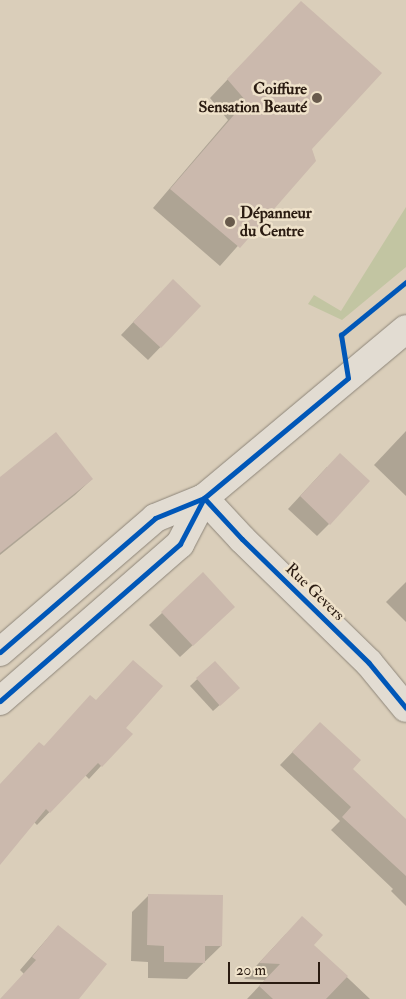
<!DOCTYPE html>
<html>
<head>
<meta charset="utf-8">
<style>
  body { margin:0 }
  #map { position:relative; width:406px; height:999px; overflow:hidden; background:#daceba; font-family:"IM FELL Double Pica",serif }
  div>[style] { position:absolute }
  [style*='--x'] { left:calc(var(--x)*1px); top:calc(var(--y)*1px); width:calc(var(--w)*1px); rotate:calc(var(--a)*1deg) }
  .green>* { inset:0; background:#c2c5a2 }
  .shadow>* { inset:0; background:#0003 }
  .building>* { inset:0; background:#cbb9ad }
  .roads { filter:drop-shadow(0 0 1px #8d8579) drop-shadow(0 0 1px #8d8579) }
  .minor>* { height:28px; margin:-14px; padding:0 14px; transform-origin:14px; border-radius:14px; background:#e2dcd2 }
  .tertiary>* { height:28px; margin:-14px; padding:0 14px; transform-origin:14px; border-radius:14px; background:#e2dcd2 }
  .cycleway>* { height:5px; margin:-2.5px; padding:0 2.5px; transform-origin:2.5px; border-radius:2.5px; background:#0057b8 }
  .dots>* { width:14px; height:14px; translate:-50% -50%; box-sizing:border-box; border:2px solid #efe2ca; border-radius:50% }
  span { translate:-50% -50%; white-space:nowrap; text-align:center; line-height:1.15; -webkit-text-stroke:5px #efe2ca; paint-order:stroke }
  .poi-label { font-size:16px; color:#2a1b11; font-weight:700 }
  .right { translate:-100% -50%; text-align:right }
  .left { translate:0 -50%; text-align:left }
  .street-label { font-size:16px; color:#2a1b11 }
  .scale { position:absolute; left:228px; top:962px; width:92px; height:22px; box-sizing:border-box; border:2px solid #2a1b11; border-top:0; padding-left:6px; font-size:15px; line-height:18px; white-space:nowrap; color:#2a1b11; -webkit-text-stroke:4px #efe2ca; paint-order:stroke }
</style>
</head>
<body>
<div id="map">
  <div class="green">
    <div style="clip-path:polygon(406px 207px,406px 267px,342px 320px,308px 304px,314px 295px,341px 311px)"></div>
  </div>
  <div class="shadow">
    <div style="clip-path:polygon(282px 22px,314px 160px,220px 266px,153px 208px,228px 120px,210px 98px)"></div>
    <div style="clip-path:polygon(160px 294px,200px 306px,148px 360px,121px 335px)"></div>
    <div style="clip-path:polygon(406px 431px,406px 496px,374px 465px)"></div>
    <div style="clip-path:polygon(327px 467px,329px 524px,317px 536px,288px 509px)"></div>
    <div style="clip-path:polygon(0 478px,92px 479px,75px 495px,0 555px)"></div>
    <div style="clip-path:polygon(406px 582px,406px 622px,386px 602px)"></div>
    <div style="clip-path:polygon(162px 613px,221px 619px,180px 657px,149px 625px)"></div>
    <div style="clip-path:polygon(133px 661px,124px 728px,101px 766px,89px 779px,85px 775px,37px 825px,34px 822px,0 863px,0 785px,95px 702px)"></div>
    <div style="clip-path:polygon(215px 662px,232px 694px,213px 711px,190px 686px)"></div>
    <div style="clip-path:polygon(308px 736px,351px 770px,406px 821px,406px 906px,391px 891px,393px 889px,331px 830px,340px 821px,280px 765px)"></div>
    <div style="clip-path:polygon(149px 895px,221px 946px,187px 979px,148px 978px,148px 962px,131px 961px,132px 912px)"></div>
    <div style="clip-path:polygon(58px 926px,77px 999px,1px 999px,24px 974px,20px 970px)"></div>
    <div style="clip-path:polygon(286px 934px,313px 945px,370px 999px,247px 999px,265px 980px,244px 979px)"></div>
  </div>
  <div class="building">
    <div style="clip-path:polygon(301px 1px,382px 73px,312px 149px,316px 161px,240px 248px,170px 189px,246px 101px,227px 79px)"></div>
    <div style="clip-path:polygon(173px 279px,201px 306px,161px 348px,133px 322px)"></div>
    <div style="clip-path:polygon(56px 432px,93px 479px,0 553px,0 477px)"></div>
    <div style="clip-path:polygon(340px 453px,370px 481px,330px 525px,300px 496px)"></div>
    <div style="clip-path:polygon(203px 572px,235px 607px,193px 646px,161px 612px)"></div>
    <div style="clip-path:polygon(133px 660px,163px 686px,126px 728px,133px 734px,102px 767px,98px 763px,50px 813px,46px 809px,0 865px,0 784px,39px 742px,44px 746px,90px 695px,96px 700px)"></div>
    <div style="clip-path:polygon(215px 661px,240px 688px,220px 706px,196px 678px)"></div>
    <div style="clip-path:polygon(320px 722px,361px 760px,353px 769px,406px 819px,406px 876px,342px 817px,351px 807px,292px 752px)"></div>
    <div style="clip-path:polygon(148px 894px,223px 895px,222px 946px,205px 946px,205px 963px,164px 962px,164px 946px,147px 945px)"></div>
    <div style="clip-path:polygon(302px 916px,323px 935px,314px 945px,348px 976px,326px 999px,273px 999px,259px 986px,280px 964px,259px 963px)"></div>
    <div style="clip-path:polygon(58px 925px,107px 964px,79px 999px,0 999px,36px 960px,32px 957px)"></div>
  </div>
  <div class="roads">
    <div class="minor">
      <div style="--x:204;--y:498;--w:56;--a:47.2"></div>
      <div style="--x:242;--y:539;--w:177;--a:44.3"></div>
      <div style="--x:369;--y:663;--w:58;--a:50.6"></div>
    </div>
    <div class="tertiary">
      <div style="--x:0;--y:652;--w:205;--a:-40.8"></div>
      <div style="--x:155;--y:518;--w:53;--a:-22.2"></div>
      <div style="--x:204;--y:498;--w:263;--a:-39.9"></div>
      <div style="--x:0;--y:701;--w:239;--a:-41.1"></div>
      <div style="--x:180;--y:544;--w:52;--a:-62.4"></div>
    </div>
  </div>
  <div class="cycleway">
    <div style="--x:204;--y:498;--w:56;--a:47.2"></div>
    <div style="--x:242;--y:539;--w:177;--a:44.3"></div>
    <div style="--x:369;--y:663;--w:58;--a:50.6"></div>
    <div style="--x:0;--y:652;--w:205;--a:-40.8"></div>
    <div style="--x:155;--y:518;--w:53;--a:-22.2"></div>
    <div style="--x:204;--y:498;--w:187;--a:-39.8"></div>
    <div style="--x:348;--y:378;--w:44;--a:-99.2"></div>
    <div style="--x:341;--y:335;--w:84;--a:-39.2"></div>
    <div style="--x:0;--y:701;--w:239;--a:-41.1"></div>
    <div style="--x:180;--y:544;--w:52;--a:-62.4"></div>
  </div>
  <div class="dots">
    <div style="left:317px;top:98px;background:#685a4c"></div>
    <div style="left:230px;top:222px;background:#685a4c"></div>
  </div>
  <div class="poi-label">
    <span class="right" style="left:307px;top:98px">Coiffure<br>Sensation Beauté</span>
    <span class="left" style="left:240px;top:222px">Dépanneur<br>du Centre</span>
  </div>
  <div class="street-label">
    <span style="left:315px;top:592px;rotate:44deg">Rue Gevers</span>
  </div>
  <div class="scale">20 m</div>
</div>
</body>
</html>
